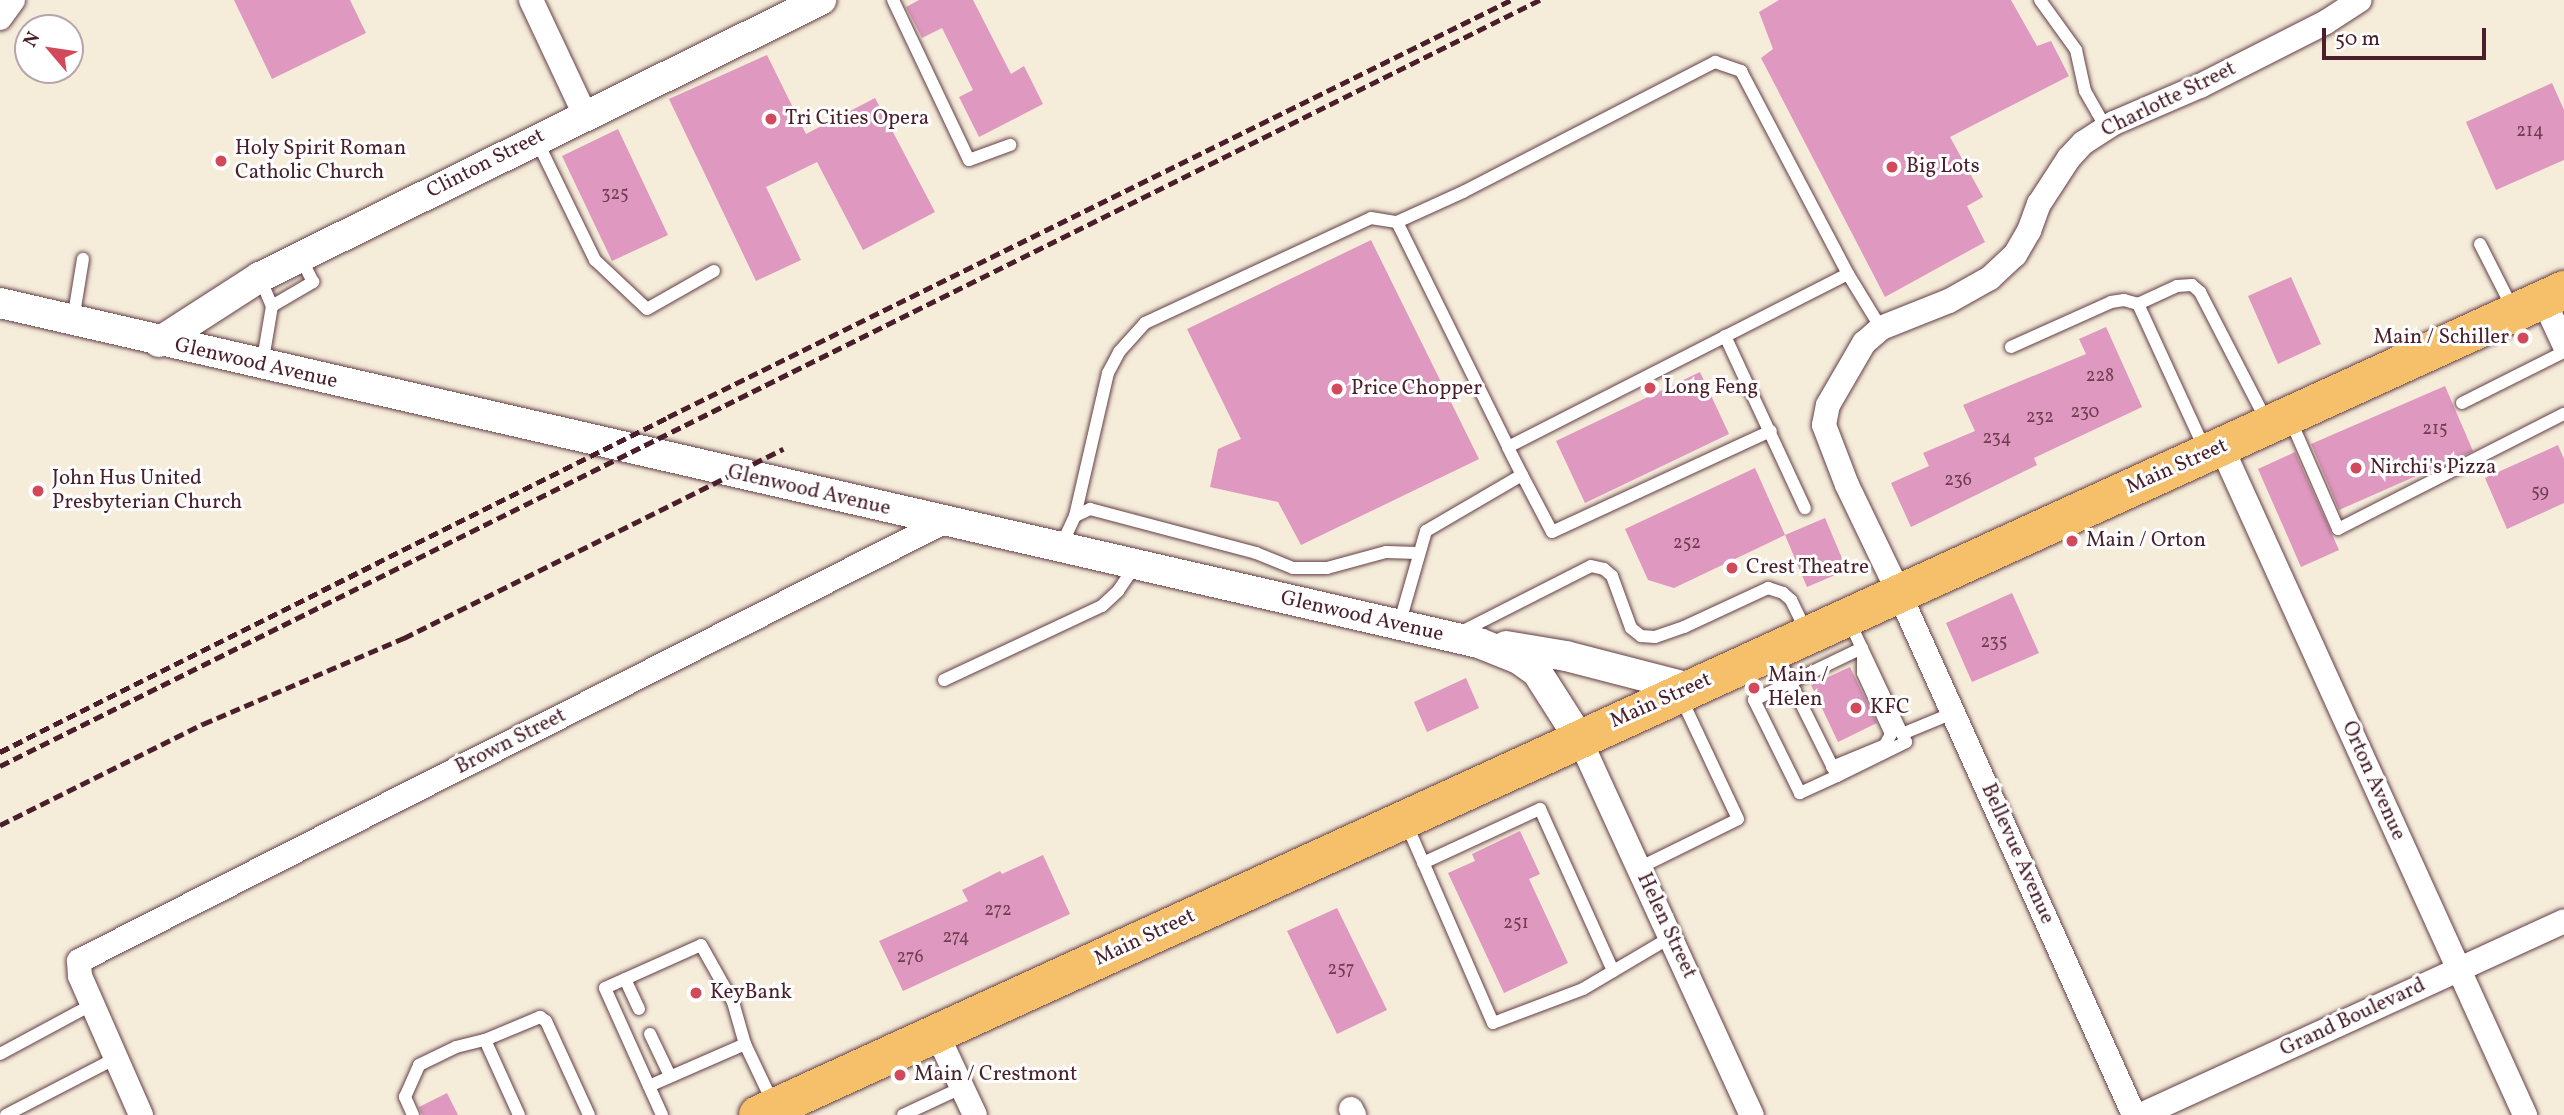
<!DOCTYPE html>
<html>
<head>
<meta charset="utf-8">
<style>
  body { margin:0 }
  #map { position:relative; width:2564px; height:1115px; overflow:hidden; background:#f5ecda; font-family:Vollkorn,serif }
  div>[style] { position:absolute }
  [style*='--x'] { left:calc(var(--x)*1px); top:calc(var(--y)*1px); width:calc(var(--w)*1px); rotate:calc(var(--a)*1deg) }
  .building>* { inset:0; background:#df98bf }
  .roads { filter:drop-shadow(0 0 2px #643e45) drop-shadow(0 0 2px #643e45) }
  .service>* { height:12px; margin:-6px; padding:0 6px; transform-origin:6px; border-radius:6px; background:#fff }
  .minor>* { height:24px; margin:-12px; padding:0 12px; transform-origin:12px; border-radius:12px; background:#fff }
  .tertiary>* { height:30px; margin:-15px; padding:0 15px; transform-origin:15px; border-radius:15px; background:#fff }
  .primary>* { height:38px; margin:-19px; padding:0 19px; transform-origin:19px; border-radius:19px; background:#f6c06b }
  .rail>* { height:5px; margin-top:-2.5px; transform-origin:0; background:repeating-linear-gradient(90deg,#4a1f2b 0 10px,transparent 0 15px) }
  .dots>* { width:19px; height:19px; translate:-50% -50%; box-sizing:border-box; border:4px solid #fff; border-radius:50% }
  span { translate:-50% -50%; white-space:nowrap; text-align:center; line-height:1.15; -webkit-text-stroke:6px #fff; paint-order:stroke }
  .number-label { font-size:18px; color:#6f3d50 }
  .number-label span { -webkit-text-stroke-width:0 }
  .street-label { font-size:21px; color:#4a1f2b }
  .poi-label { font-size:21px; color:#4a1f2b }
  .left { translate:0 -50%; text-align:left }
  .right { translate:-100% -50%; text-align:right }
  .north { position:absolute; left:14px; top:14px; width:70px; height:70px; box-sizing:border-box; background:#fff; border:2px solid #b7a5aa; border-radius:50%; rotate:299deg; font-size:19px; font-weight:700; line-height:28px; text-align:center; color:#4a1f2b }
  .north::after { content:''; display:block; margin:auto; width:24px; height:32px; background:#d1495b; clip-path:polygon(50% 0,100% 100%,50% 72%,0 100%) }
  .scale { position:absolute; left:2322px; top:28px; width:164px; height:32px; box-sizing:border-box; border:4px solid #4a1f2b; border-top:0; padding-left:9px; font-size:21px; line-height:24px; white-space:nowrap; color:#4a1f2b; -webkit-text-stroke:5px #fff; paint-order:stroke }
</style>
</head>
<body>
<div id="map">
  <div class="building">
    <div style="clip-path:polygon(234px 0,350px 0,366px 33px,272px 79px)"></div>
    <div style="clip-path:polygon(919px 0,973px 0,1011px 74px,1024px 66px,1043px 104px,979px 137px,959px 97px,973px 90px,942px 28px,922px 38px,906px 7px)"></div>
    <div style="clip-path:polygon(1779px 0,2011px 0,2037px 46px,2051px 41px,2069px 76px,1950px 137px,1983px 197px,1967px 206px,1985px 242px,1885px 297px,1761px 58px,1773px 49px,1759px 12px)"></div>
    <div style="clip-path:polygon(767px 55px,806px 134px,875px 98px,935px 212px,863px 250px,817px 162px,766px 187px,801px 260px,756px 281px,669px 99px)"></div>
    <div style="clip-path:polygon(2552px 83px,2564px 110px,2564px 160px,2496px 190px,2466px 122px)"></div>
    <div style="clip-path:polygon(618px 129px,668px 235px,612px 261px,562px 156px)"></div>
    <div style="clip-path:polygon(1371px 240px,1479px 459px,1301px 545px,1278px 502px,1210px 487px,1218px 449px,1241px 439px,1187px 329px)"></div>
    <div style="clip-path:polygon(2291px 277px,2321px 344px,2278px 364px,2248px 296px)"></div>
    <div style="clip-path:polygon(2106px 327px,2142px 407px,2034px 458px,2037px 465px,1911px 527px,1891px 483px,1929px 466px,1923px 453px,1975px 431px,1963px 405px,2086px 354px,2079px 339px)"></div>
    <div style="clip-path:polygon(1700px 372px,1729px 434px,1585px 503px,1556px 441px)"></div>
    <div style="clip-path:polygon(2445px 386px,2473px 451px,2339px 510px,2311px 444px)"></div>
    <div style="clip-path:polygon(2558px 445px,2564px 459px,2564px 503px,2507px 529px,2485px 478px)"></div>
    <div style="clip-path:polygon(2295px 452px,2339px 550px,2301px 567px,2258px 469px)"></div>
    <div style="clip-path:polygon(1755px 468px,1785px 535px,1674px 588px,1648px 580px,1625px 529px)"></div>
    <div style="clip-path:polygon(1825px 518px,1847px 570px,1807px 587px,1785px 535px)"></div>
    <div style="clip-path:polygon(2012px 593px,2039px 653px,1972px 682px,1946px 623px)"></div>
    <div style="clip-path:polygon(1850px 667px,1877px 723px,1838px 742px,1811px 685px)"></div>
    <div style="clip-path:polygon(1466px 678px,1479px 708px,1427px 732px,1414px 702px)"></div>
    <div style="clip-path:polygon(1520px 831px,1540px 874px,1529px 879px,1568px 963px,1504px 993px,1448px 873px,1475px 861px,1472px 854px)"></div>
    <div style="clip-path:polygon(1043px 855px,1070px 914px,903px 991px,879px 941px,968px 901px,962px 890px,1000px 871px,1002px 874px)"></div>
    <div style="clip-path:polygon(1337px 908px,1387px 1010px,1337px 1034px,1287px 931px)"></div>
    <div style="clip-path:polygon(447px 1093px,458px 1115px,422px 1115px,419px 1107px)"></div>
  </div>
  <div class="roads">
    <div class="service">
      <div style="--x:893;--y:0;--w:177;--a:64.6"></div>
      <div style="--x:969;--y:160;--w:44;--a:-20.1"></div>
      <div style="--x:2040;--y:0;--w:62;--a:54.2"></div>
      <div style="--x:2076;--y:50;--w:42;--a:77.6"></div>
      <div style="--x:2085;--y:91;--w:43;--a:60.4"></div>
      <div style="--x:536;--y:139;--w:135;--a:64"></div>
      <div style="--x:595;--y:260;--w:71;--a:43.3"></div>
      <div style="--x:647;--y:309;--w:77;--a:-29.6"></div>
      <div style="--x:1397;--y:222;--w:251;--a:63.7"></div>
      <div style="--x:2480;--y:244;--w:73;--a:63.1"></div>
      <div style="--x:260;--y:278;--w:30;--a:67"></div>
      <div style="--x:272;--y:306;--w:60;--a:99.6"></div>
      <div style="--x:2138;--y:304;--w:161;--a:65.3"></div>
      <div style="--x:272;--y:306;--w:48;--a:-30.3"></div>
      <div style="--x:313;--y:282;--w:28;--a:-117"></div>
      <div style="--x:73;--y:320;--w:62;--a:-80.7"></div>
      <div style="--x:1725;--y:336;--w:190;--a:65.1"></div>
      <div style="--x:2011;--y:347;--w:110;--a:-24.2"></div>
      <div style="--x:2111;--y:302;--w:13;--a:-9"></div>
      <div style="--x:2124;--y:300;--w:15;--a:16"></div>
      <div style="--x:2138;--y:304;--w:43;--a:-24.8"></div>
      <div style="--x:2177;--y:286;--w:15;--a:-4"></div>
      <div style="--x:2192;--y:285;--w:11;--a:41"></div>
      <div style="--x:2200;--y:292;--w:146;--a:62.7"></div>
      <div style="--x:2462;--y:403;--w:114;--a:-26.6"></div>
      <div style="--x:2290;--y:419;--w:120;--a:66.4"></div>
      <div style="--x:2338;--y:529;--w:254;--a:-27"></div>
      <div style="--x:1522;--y:475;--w:64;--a:62.2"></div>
      <div style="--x:1552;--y:532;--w:241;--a:-24.8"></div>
      <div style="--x:1075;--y:516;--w:147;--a:-77"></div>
      <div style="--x:1108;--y:373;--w:24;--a:-62"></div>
      <div style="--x:1119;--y:352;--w:39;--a:-48"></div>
      <div style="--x:1145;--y:323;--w:249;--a:-24.9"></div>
      <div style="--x:1371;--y:218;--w:26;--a:9"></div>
      <div style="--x:1397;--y:222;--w:72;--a:-24.4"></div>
      <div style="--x:1463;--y:192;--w:284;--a:-27.3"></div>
      <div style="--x:1715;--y:62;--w:28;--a:19"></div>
      <div style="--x:1741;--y:71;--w:229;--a:62.2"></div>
      <div style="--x:1061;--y:546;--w:33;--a:-65"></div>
      <div style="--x:1075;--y:516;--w:17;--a:-25"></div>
      <div style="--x:1090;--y:509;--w:172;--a:14.8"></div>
      <div style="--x:1256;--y:553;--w:40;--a:22"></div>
      <div style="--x:1293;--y:568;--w:34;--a:0"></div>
      <div style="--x:1327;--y:568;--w:61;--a:-15.2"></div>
      <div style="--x:1386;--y:552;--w:32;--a:2"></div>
      <div style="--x:1399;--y:625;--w:98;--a:-74"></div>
      <div style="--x:1426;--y:531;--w:111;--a:-30.3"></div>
      <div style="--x:1522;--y:475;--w:31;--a:-117"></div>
      <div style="--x:1508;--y:447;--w:381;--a:-27"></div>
      <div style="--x:1848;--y:274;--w:63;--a:58.6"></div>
      <div style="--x:1457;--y:634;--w:150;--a:-26.9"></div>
      <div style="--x:1591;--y:566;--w:13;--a:13"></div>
      <div style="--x:1604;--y:569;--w:11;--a:41"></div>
      <div style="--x:1612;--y:576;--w:55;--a:69.9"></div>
      <div style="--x:1631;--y:628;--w:13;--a:39"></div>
      <div style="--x:1641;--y:636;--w:14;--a:4"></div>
      <div style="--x:1655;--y:637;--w:31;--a:-19"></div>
      <div style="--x:1684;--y:627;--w:93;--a:-24.9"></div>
      <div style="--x:1768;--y:588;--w:16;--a:18"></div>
      <div style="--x:1783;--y:593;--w:11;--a:41"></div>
      <div style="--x:1791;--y:600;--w:34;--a:64"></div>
      <div style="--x:1777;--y:655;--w:135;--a:63.6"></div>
      <div style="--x:1837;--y:776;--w:77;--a:-26.2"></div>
      <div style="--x:1906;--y:742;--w:134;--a:-115.2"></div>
      <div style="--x:944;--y:680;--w:174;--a:-25.1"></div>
      <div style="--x:1102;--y:606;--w:22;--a:-43"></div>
      <div style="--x:1118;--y:591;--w:30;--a:-56"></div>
      <div style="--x:1902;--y:734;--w:55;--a:-22.4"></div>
      <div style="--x:1832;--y:767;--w:57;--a:-22.5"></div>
      <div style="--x:1885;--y:745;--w:13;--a:-61"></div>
      <div style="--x:1891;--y:734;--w:67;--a:-114.7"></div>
      <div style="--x:1863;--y:673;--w:17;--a:-90"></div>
      <div style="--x:1837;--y:776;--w:41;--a:155.3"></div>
      <div style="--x:1800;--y:793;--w:104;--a:-116.3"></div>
      <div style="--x:1754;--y:700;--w:120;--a:-25.7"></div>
      <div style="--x:1406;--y:823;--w:218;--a:66.5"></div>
      <div style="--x:1493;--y:1023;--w:96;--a:-20.7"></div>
      <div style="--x:1583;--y:989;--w:102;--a:-30.6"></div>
      <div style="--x:1423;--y:863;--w:129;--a:-24.8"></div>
      <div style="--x:1540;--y:809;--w:178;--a:65.7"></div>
      <div style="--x:1639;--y:868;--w:110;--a:-26.3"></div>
      <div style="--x:1738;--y:819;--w:134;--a:-115.2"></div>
      <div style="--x:625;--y:979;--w:33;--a:65"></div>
      <div style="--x:650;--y:1034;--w:47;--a:64.5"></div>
      <div style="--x:0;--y:1054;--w:106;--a:-28.3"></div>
      <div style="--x:649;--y:1086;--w:105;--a:-23.6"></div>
      <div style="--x:6;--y:1115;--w:122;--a:-27.4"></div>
      <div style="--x:413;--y:1115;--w:20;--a:-114"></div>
      <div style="--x:405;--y:1097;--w:35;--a:-66"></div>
      <div style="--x:419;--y:1065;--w:41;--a:-25.9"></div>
      <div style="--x:456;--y:1047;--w:30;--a:-14"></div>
      <div style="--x:519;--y:1115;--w:82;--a:-114.4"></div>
      <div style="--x:485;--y:1040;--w:60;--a:-22.7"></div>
      <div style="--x:540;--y:1017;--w:7;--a:34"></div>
      <div style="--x:546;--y:1021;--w:103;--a:65.4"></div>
      <div style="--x:662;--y:1115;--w:139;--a:-114.2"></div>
      <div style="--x:605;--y:988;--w:105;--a:-24.1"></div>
      <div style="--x:701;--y:945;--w:65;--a:60.7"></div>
      <div style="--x:733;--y:1002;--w:44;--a:74.1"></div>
      <div style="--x:745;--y:1044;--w:68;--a:64.6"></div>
      <div style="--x:903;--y:1115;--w:64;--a:-25"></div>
    </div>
    <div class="minor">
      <div style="--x:531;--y:0;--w:127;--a:64.8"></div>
      <div style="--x:0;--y:18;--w:22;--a:-54"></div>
      <div style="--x:2543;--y:299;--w:50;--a:65"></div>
      <div style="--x:2221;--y:446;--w:735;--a:65.56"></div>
      <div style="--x:1579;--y:738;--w:415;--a:65.4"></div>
      <div style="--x:937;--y:1034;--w:89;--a:64.9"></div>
      <div style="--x:1351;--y:1109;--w:7;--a:63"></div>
      <div style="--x:141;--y:1115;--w:152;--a:-113.7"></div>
      <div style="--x:80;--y:976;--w:15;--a:-94"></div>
      <div style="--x:79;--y:961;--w:970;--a:-26.91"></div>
      <div style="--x:2134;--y:1115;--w:572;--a:-114.24"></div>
      <div style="--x:1899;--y:593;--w:120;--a:-115.7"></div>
      <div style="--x:1847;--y:485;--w:64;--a:-111"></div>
      <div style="--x:1824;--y:425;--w:20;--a:-79"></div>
      <div style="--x:1828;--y:405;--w:72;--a:-59.9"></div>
      <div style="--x:1864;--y:343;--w:23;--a:-41"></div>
      <div style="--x:1881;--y:328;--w:73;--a:-21.7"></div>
      <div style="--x:1949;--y:301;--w:47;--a:-29.3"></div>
      <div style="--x:1990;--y:278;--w:34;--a:-43"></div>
      <div style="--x:2015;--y:255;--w:28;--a:-60"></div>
      <div style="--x:2029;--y:231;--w:29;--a:-70"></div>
      <div style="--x:2039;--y:204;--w:55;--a:-56.9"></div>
      <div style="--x:2069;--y:158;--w:21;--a:-47"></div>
      <div style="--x:2083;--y:143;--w:37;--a:-33"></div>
      <div style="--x:2114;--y:123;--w:94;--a:-23.3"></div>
      <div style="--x:2200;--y:86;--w:141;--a:-26.9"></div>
      <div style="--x:2326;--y:22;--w:40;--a:-32.9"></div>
      <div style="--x:2141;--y:1115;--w:465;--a:-24.6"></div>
    </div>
    <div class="tertiary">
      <div style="--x:0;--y:303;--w:1518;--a:12.95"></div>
      <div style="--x:1479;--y:643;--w:43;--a:21.8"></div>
      <div style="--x:1519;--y:659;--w:22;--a:36"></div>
      <div style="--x:1537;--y:672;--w:78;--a:57.5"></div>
      <div style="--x:159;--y:342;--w:120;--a:-32.8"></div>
      <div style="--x:260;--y:277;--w:626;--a:-26.28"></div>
      <div style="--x:1506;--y:646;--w:61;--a:9.5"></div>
      <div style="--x:1566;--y:656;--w:128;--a:14.5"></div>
    </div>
    <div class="primary">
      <div style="--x:758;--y:1115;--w:1986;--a:-24.55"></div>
    </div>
  </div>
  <div class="rail">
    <div style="--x:0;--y:752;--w:747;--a:-26.63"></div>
    <div style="--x:668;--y:417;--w:940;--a:-26.32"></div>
    <div style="--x:0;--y:766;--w:1720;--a:-26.45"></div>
    <div style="--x:0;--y:825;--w:227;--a:-26.5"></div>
    <div style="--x:203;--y:724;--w:219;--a:-23.2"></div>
    <div style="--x:404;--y:638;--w:424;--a:-26.5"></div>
  </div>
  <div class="dots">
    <div style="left:771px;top:119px;background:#d1495b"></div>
    <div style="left:221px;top:161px;background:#d1495b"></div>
    <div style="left:1892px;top:167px;background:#d1495b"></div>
    <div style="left:2523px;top:338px;background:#d1495b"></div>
    <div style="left:1650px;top:388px;background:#d1495b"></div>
    <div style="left:1337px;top:389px;background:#d1495b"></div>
    <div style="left:2356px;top:468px;background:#d1495b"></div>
    <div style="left:38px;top:491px;background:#d1495b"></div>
    <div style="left:2072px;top:541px;background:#d1495b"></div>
    <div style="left:1732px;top:568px;background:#d1495b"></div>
    <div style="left:1754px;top:688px;background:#d1495b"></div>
    <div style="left:1856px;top:708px;background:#d1495b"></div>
    <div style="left:696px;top:993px;background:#d1495b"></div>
    <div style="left:900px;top:1075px;background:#d1495b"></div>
  </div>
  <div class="number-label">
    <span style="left:2530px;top:132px">214</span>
    <span style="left:615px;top:195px">325</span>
    <span style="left:2100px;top:377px">228</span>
    <span style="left:2085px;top:413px">230</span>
    <span style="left:2040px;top:418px">232</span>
    <span style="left:2435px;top:430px">215</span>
    <span style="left:1997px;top:439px">234</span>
    <span style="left:1958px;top:481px">236</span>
    <span style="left:2540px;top:493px">59</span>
    <span style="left:1687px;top:544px">252</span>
    <span style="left:1994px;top:643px">235</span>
    <span style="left:998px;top:911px">272</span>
    <span style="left:1516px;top:924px">251</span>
    <span style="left:956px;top:938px">274</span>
    <span style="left:910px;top:958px">276</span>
    <span style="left:1341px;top:970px">257</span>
  </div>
  <div class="street-label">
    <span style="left:2169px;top:100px;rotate:-26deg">Charlotte Street</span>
    <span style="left:486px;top:164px;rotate:-27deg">Clinton Street</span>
    <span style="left:256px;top:364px;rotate:13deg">Glenwood Avenue</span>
    <span style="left:2177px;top:467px;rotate:-24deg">Main Street</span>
    <span style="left:809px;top:491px;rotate:13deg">Glenwood Avenue</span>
    <span style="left:1362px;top:617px;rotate:13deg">Glenwood Avenue</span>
    <span style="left:1661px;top:701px;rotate:-24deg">Main Street</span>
    <span style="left:511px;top:742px;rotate:-27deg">Brown Street</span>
    <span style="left:2373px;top:781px;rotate:66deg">Orton Avenue</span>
    <span style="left:2017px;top:854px;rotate:66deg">Bellevue Avenue</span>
    <span style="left:1666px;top:926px;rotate:65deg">Helen Street</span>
    <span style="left:1145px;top:938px;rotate:-25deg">Main Street</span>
    <span style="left:2353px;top:1018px;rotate:-25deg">Grand Boulevard</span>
  </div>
  <div class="poi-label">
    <span class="left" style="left:785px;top:119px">Tri Cities Opera</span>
    <span class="left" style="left:235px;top:161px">Holy Spirit Roman<br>Catholic Church</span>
    <span class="left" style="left:1906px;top:167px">Big Lots</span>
    <span class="right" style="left:2509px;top:338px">Main / Schiller</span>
    <span class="left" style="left:1664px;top:388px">Long Feng</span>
    <span class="left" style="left:1351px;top:389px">Price Chopper</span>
    <span class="left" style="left:2370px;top:468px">Nirchi's Pizza</span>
    <span class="left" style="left:52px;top:491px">John Hus United<br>Presbyterian Church</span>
    <span class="left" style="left:2086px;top:541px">Main / Orton</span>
    <span class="left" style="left:1746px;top:568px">Crest Theatre</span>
    <span class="left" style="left:1768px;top:688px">Main /<br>Helen</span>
    <span class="left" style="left:1870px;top:708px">KFC</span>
    <span class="left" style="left:710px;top:993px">KeyBank</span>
    <span class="left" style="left:914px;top:1075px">Main / Crestmont</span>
  </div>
  <div class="north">N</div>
  <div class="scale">50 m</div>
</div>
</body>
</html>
